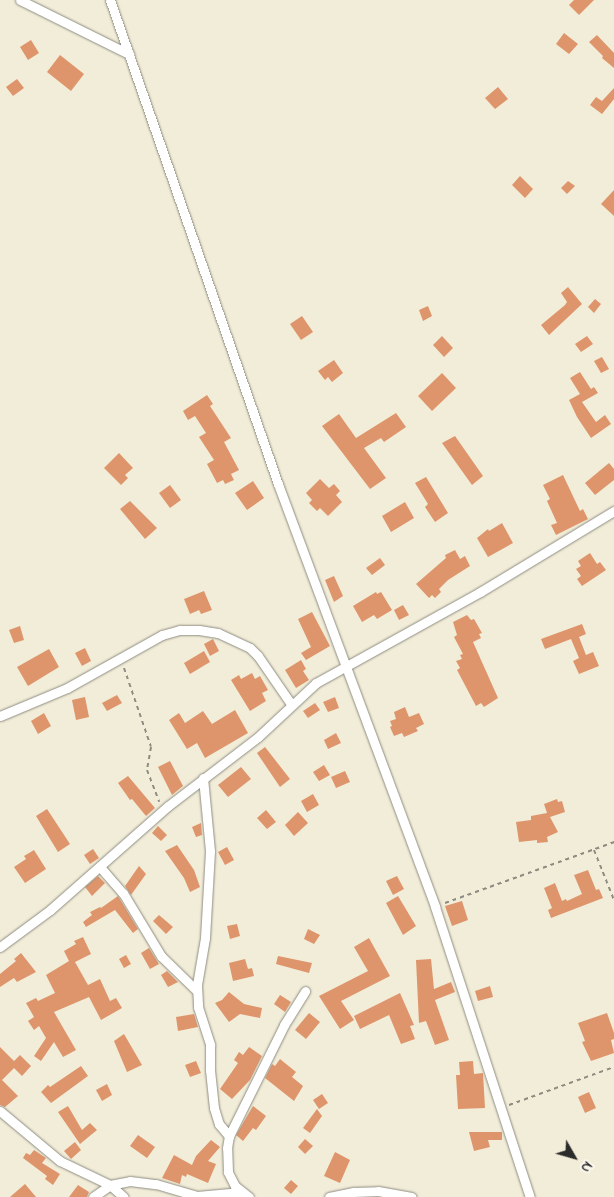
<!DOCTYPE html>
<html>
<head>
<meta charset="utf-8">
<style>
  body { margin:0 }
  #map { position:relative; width:614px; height:1197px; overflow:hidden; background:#f2edd8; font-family:"Indie Flower",sans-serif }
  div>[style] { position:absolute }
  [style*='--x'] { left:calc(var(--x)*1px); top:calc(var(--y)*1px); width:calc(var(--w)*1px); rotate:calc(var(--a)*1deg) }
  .building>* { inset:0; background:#de956c }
  .path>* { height:2px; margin-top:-1px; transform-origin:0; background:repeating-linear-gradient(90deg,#8e8c82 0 4px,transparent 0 8px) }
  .roads { filter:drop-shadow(0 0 1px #8e8c82) drop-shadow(0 0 1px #8e8c82) }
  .minor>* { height:9px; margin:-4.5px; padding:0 4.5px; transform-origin:4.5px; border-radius:4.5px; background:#fff }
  span { translate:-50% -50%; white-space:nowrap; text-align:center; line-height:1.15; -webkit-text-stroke:5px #fbf7ec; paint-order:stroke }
  .north { position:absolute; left:549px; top:1132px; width:50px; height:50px; -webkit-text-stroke:4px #fbf7ec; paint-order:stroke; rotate:128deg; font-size:14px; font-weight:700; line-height:20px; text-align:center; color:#2b2b2b }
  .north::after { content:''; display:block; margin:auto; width:18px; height:22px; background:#2b2b2b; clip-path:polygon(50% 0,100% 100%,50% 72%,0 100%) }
</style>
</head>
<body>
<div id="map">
  <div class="building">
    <div style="clip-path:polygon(574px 0,594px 0,579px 15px,569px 5px)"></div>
    <div style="clip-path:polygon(564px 33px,578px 44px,569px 54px,556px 44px)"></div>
    <div style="clip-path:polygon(597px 35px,614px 53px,614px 68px,602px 58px,603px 56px,589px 42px)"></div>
    <div style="clip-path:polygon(31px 40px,39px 53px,28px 60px,20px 47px)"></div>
    <div style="clip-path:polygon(60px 55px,84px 74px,71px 91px,47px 72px)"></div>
    <div style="clip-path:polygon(17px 79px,24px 88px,13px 96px,6px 87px)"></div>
    <div style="clip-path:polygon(498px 87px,508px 99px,495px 109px,485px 98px)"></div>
    <div style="clip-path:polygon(614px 88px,614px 99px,602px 114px,590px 105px,596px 97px,602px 101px)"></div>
    <div style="clip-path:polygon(520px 176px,533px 189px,525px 198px,512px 185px)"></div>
    <div style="clip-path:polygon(568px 181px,575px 186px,567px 194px,561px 188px)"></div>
    <div style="clip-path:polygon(614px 190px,614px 216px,601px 204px)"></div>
    <div style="clip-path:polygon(568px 287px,582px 304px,549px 335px,541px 325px,565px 305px,567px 302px,561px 293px)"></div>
    <div style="clip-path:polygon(595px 299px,601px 304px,594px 313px,588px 307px)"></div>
    <div style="clip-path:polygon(428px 306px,432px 316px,423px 321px,419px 310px)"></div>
    <div style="clip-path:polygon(302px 316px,313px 332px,301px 340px,290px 324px)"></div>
    <div style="clip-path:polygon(442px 336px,453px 348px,444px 357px,433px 345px)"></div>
    <div style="clip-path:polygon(587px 336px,593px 344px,581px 352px,575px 344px)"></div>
    <div style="clip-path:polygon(602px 357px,609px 369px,601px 373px,594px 361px)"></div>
    <div style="clip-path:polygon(334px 360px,343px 373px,332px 382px,328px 377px,325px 380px,318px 371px)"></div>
    <div style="clip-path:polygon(580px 372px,589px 386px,591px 389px,594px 387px,598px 393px,582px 402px,596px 422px,605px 415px,611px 424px,591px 438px,577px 417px,569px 400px,580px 394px,570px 378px)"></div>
    <div style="clip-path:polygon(442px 373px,456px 388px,432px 411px,418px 396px)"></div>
    <div style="clip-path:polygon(207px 395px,213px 404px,210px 406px,231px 438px,224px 442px,239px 470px,231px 474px,234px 480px,225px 484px,223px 480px,217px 483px,207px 464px,214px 460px,199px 437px,206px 433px,195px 416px,188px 420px,183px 411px)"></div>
    <div style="clip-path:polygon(396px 413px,406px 427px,384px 442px,381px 438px,364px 448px,386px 478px,370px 489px,322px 426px,339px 414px,356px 438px)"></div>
    <div style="clip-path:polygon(455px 436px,483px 476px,472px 485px,442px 443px)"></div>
    <div style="clip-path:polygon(119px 453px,133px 468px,125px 475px,128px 478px,121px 485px,104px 468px)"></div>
    <div style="clip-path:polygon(609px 463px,614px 469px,614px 480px,595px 495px,585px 483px)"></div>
    <div style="clip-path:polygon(563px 475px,580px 511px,583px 509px,588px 519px,556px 535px,551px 525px,557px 523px,547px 501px,550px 499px,543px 485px)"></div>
    <div style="clip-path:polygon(426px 477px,448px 513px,435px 522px,425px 507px,428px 504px,415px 483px)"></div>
    <div style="clip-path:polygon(320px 479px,329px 488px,334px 484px,340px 491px,336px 495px,342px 502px,328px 516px,320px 508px,317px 511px,309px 503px,312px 500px,306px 493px)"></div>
    <div style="clip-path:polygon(253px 481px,264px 498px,247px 510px,235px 493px)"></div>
    <div style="clip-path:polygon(170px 485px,181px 500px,170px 508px,159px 493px)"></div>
    <div style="clip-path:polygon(130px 501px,157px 528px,145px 539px,120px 509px)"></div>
    <div style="clip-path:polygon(405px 502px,414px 518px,391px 532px,382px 516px)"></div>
    <div style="clip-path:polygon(502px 523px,513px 543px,488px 557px,477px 538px,488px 529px,489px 531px)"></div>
    <div style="clip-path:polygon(455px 550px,460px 559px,465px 556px,470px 566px,448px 580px,439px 589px,441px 592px,435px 598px,432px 595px,429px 598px,416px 584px,446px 558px,445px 555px)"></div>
    <div style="clip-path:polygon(590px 553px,597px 564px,600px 562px,606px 570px,582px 586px,577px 579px,581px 576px,576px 569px,581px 566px,578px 561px)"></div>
    <div style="clip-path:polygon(380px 558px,385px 565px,372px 575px,366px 568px)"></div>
    <div style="clip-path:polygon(334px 576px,343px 596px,334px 602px,325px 580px)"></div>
    <div style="clip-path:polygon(204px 591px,212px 610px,201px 614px,199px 610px,190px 614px,184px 599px)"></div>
    <div style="clip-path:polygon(376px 592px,377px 594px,381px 592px,392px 610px,377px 619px,374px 615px,362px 622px,353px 606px)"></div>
    <div style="clip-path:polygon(403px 605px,409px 615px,399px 620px,394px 610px)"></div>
    <div style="clip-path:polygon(312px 612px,330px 646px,306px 660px,301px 653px,311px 647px,298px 619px)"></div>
    <div style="clip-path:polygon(467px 615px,471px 620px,474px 619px,482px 633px,479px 634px,481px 638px,473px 642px,498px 698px,484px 707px,481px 703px,476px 706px,457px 670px,460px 668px,456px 661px,462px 659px,460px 655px,463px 654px,454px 637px,457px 635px,453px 622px)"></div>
    <div style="clip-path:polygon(582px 624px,586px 634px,579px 637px,586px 655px,593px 652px,599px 666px,579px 674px,573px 661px,579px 658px,571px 639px,545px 649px,541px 639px)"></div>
    <div style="clip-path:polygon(20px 626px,24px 640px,14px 643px,9px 630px)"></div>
    <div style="clip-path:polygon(213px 639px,219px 651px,210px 656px,204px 644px)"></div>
    <div style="clip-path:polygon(85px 648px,91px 661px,82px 666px,75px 653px)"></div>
    <div style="clip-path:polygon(49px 649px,59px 667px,28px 686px,17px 667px)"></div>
    <div style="clip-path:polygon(204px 651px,210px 662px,190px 674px,184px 663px)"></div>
    <div style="clip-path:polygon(301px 660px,306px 669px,303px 671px,309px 680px,296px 688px,285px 670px)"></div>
    <div style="clip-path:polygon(252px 673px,255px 679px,260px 676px,268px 690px,262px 693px,266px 701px,250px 711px,231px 680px,239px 675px,241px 679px)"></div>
    <div style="clip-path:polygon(117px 695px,122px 703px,107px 711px,102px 703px)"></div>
    <div style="clip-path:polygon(85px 697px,89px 717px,76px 720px,72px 700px)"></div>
    <div style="clip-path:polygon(335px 697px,339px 708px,328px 712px,323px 702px)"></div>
    <div style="clip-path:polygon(315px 703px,320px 710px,308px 718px,303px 711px)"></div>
    <div style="clip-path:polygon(405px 707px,409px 717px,419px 713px,424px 724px,416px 728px,418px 731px,404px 737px,402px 733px,394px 736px,390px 727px,392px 726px,390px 721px,396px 719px,394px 712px)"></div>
    <div style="clip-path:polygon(235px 710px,248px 733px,205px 758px,197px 743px,187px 749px,169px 720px,179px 713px,185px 723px,203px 711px,212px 724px)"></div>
    <div style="clip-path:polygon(44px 713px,51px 726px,38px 734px,31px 721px)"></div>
    <div style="clip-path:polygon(336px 733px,341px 743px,328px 749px,324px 740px)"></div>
    <div style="clip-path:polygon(265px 747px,290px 779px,280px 787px,257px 753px)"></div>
    <div style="clip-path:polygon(170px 761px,183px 786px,172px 795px,158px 767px)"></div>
    <div style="clip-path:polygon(324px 765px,330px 775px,319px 781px,313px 772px)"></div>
    <div style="clip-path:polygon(241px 767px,251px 779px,228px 797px,218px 785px)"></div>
    <div style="clip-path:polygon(345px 771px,350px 782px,336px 788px,331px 777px)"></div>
    <div style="clip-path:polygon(128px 776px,155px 808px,146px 816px,132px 799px,130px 800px,118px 783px)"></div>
    <div style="clip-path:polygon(313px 794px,319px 805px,307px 812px,301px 801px)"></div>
    <div style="clip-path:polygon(557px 799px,558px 802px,562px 801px,565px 812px,550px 817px,558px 832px,547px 837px,548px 842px,537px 843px,537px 840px,519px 842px,516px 822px,531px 820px,531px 816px,547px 813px,544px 804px)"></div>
    <div style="clip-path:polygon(47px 809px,70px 844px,58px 852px,36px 816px)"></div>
    <div style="clip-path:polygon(266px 810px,276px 822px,267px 829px,257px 818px)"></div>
    <div style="clip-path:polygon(298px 812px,308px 823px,294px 836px,285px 825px)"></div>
    <div style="clip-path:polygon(201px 823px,202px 835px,196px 837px,192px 827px)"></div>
    <div style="clip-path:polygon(158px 826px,167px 835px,161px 841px,152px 833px)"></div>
    <div style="clip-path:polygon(177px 845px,194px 870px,200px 887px,190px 892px,184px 878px,165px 851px)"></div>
    <div style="clip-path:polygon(227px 847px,234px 860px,225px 865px,218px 852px)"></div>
    <div style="clip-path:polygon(93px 849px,99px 858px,90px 864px,84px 855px)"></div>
    <div style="clip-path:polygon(34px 850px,46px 869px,25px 883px,14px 867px,26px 859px,24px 856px)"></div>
    <div style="clip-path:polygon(139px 866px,146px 874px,131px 895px,125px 886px)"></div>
    <div style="clip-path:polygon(588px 870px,596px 890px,599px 889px,603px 898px,551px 918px,548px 910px,552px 908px,544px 888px,555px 883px,562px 901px,566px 899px,567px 901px,582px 894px,574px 875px)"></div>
    <div style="clip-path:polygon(98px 876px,105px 883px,92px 896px,85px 887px)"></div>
    <div style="clip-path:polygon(397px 876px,404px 889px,393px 895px,386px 881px)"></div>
    <div style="clip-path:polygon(118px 896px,138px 929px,133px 933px,115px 910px,86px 927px,83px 922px,92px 915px,90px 912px,100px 907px,101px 908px)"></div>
    <div style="clip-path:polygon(398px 896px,416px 926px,403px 935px,386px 903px)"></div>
    <div style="clip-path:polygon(462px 901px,468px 920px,452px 926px,445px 906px)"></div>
    <div style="clip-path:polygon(159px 915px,173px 927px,166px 934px,153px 921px)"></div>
    <div style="clip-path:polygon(237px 924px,240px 936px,230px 939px,227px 926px)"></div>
    <div style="clip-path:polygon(308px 929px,320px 935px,314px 944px,304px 939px)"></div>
    <div style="clip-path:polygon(83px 937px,91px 954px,75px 962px,88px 985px,100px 979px,110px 1001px,116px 998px,122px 1008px,101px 1020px,89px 997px,54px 1012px,76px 1050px,63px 1057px,54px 1042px,41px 1061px,34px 1056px,46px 1038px,39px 1026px,34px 1030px,28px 1021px,34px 1017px,26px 1003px,36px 998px,38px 1001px,55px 993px,46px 975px,69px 961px,64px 951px,76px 944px,74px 941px)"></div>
    <div style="clip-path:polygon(369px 938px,390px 976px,341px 1001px,354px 1020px,340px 1029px,319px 996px,368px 971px,354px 947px)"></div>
    <div style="clip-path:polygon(149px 948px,159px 964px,150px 969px,141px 953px)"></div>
    <div style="clip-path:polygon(21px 953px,36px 972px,17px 982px,14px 978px,0 987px,0 974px,16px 961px,14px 959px)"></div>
    <div style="clip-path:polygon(126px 955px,131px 964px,124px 968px,119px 959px)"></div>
    <div style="clip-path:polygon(278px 956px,312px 963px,309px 973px,276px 964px)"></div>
    <div style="clip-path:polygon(245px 959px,248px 969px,252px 968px,254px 976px,233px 981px,229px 963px)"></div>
    <div style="clip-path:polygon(431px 959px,434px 989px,451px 982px,455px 992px,435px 1000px,449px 1040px,435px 1045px,426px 1021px,419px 1023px,416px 960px)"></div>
    <div style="clip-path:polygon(167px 971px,178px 982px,168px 987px,161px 975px)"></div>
    <div style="clip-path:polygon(490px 986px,493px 997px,478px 1001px,475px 991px)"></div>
    <div style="clip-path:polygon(229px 992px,244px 1004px,262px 1008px,260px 1018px,240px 1014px,229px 1022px,215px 1003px,222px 1000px)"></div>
    <div style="clip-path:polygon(400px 993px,414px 1025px,410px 1026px,415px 1039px,401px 1044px,389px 1015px,360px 1029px,354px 1016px)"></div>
    <div style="clip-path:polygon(280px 995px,291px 1002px,285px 1012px,274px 1004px)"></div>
    <div style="clip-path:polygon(309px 1013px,320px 1022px,306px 1039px,295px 1030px)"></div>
    <div style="clip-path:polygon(607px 1013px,614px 1033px,614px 1039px,611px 1040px,614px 1053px,591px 1061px,582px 1042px,585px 1041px,578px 1023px)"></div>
    <div style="clip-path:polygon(194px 1014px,198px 1027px,178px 1031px,176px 1017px)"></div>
    <div style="clip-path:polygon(124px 1034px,142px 1065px,127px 1072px,114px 1041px)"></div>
    <div style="clip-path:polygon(0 1047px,14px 1061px,20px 1055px,31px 1066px,22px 1076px,14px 1068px,2px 1080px,18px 1096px,5px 1107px,0 1105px)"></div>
    <div style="clip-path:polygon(249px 1047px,262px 1056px,250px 1080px,232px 1099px,220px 1089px,238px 1063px,234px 1060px,239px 1052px,243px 1055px)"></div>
    <div style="clip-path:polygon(280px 1059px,296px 1072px,292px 1077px,303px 1086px,294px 1101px,265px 1078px,272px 1064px,275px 1066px)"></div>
    <div style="clip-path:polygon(196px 1061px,201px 1073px,190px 1077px,185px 1065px)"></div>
    <div style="clip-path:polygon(473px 1061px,474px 1074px,483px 1073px,485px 1108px,458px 1109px,456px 1075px,460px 1075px,459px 1062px)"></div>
    <div style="clip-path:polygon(81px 1066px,88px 1076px,51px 1103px,41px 1092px,48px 1085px,50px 1087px)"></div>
    <div style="clip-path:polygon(107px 1084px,112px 1095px,102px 1101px,96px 1090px)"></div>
    <div style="clip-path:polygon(589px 1092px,596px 1108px,585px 1113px,578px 1097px)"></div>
    <div style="clip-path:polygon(322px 1094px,328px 1103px,319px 1109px,313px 1100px)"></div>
    <div style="clip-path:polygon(68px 1106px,82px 1130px,90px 1123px,97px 1130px,80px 1144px,58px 1112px)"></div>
    <div style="clip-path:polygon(253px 1106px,266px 1116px,256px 1130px,253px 1128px,243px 1141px,236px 1135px)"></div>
    <div style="clip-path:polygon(317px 1109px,322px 1116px,310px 1133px,303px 1128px)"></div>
    <div style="clip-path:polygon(469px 1132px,502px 1132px,502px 1140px,488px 1140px,490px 1147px,474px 1151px)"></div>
    <div style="clip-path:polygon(138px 1135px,155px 1147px,147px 1158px,130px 1146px)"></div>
    <div style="clip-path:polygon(305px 1139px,313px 1146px,305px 1154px,298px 1147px)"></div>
    <div style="clip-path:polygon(211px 1140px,220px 1147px,208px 1161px,216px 1164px,208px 1183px,187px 1174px,186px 1177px,182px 1175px,180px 1184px,162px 1178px,174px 1155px,192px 1165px,196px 1156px)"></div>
    <div style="clip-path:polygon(75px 1142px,81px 1150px,71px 1159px,64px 1151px)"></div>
    <div style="clip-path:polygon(34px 1150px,46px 1158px,42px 1163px,60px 1174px,53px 1185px,45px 1179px,47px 1176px,23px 1158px,26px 1153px,30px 1155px)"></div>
    <div style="clip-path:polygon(335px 1152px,350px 1160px,340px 1183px,324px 1176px)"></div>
    <div style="clip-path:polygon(291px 1180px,298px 1186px,291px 1194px,284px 1188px)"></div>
    <div style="clip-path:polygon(25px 1184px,36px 1197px,10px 1197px)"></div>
    <div style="clip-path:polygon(78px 1185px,89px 1192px,87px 1197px,69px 1197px)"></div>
  </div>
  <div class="path">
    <div style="--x:124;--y:668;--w:83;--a:71.1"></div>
    <div style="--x:151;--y:747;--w:23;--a:100"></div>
    <div style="--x:147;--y:770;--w:34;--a:69"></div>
    <div style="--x:594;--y:850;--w:54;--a:68.2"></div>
    <div style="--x:445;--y:903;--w:180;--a:-19.8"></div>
    <div style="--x:509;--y:1105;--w:112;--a:-19.9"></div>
  </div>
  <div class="roads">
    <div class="minor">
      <div style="--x:20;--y:0;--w:122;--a:26.4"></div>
      <div style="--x:110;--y:0;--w:512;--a:70.86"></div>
      <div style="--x:278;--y:484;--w:451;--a:69.6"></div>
      <div style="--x:435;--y:907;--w:305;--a:71.9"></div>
      <div style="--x:0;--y:716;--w:73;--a:-22.7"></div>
      <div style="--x:67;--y:688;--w:109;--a:-29.2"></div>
      <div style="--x:162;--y:635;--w:19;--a:-16"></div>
      <div style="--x:180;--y:630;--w:19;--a:0"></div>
      <div style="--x:199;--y:630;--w:19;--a:9"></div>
      <div style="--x:218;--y:633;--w:35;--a:25"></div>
      <div style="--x:250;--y:648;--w:11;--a:45"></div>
      <div style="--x:258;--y:656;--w:58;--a:55.5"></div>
      <div style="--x:203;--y:778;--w:73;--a:84.5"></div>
      <div style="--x:210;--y:851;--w:87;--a:93.3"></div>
      <div style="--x:205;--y:938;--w:48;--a:99.7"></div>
      <div style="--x:197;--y:985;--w:22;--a:87"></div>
      <div style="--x:198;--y:1007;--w:40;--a:72"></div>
      <div style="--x:210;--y:1045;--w:25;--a:90"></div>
      <div style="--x:210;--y:1070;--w:38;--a:84"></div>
      <div style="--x:214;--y:1108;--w:17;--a:73"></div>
      <div style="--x:219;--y:1124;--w:16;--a:50"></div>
      <div style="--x:100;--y:867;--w:35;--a:49"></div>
      <div style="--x:123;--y:893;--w:74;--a:58.9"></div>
      <div style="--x:161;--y:956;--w:50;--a:44.2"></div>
      <div style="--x:0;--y:947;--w:62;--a:-36.5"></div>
      <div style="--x:50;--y:910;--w:157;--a:-41.4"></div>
      <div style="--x:168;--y:806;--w:113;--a:-37.5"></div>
      <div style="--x:258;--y:737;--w:79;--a:-43"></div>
      <div style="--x:316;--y:683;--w:188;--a:-29"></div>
      <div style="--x:480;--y:592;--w:157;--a:-31.2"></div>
      <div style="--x:0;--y:1111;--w:78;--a:39.8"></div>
      <div style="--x:60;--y:1161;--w:55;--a:25.6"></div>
      <div style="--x:110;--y:1185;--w:18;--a:41"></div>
      <div style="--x:93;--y:1197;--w:21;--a:-35"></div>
      <div style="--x:110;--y:1185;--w:20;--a:-11"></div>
      <div style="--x:130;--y:1181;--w:26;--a:7"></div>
      <div style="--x:156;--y:1184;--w:43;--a:16.3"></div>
      <div style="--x:197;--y:1196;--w:44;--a:-5.2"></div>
      <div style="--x:249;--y:1197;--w:18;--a:-142"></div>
      <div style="--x:235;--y:1186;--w:16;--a:-117"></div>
      <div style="--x:228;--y:1172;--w:24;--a:-92"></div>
      <div style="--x:227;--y:1148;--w:12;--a:-81"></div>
      <div style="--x:229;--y:1136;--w:124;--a:-63.6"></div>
      <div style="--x:284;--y:1025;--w:40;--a:-58"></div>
      <div style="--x:329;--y:1197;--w:25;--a:-12"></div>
      <div style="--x:353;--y:1192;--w:25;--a:-2"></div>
      <div style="--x:378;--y:1191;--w:34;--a:10"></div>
    </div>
  </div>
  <div class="north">N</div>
</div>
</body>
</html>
